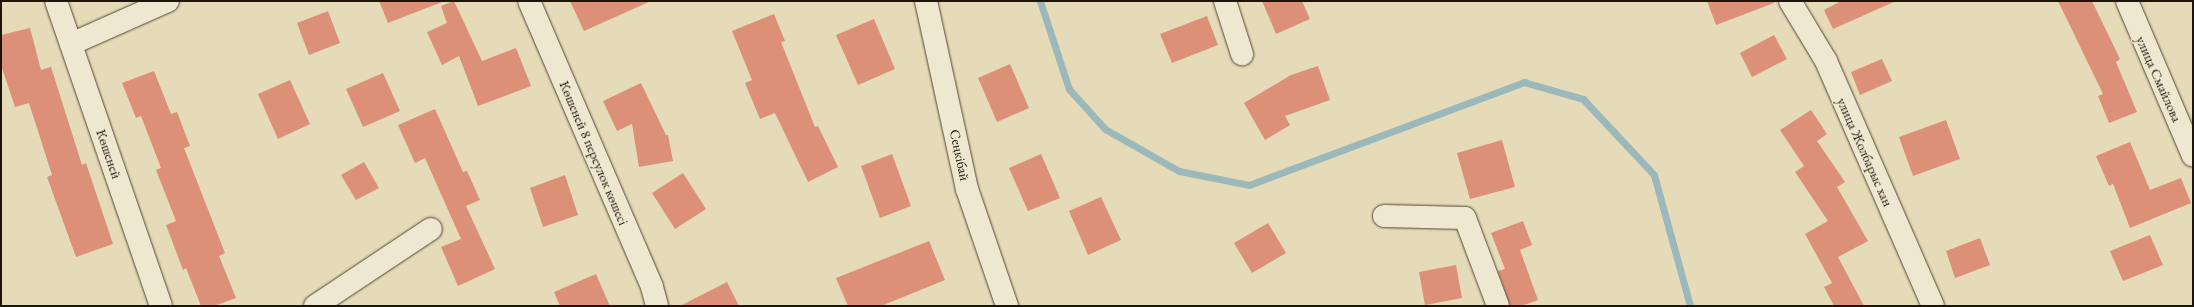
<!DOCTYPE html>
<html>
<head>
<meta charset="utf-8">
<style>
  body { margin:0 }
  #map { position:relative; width:2194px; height:307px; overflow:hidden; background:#e6dbb8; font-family:"EB Garamond",serif }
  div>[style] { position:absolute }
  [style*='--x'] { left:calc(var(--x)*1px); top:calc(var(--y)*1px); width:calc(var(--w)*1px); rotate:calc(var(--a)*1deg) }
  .stream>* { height:7px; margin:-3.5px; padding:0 3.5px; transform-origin:3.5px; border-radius:3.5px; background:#9bb8ba }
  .building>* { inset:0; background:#dc9078 }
  .roads { filter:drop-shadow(0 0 1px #514636) drop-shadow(0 0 1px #514636) }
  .street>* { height:22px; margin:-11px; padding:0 11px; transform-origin:11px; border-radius:11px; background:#efe8d1 }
  .secondary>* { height:22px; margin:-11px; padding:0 11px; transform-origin:11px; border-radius:11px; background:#efe8d1 }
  span { translate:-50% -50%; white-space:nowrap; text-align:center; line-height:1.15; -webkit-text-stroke:3px #efe8d1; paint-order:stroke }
  .street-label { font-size:14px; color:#1f140a }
  .frame { position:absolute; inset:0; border:2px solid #1f140a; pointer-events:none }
</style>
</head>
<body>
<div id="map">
  <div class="stream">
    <div style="--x:1040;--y:1;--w:93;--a:71.8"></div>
    <div style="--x:1069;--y:89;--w:54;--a:48"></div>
    <div style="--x:1105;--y:129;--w:85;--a:29.6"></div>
    <div style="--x:1179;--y:171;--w:71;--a:11.3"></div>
    <div style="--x:1249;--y:185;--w:294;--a:-20.5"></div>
    <div style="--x:1524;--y:82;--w:61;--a:16.1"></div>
    <div style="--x:1583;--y:99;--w:104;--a:46.9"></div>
    <div style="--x:1654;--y:175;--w:136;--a:74.6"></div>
  </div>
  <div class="building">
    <div style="clip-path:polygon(379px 1px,441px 1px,442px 2px,388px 23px)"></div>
    <div style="clip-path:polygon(454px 1px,482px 61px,516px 48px,531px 86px,478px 106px,459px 56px,442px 65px,427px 32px,447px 23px,441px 6px)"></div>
    <div style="clip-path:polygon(570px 1px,651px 1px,584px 31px)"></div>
    <div style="clip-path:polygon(1262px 1px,1302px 1px,1310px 19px,1276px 34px)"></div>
    <div style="clip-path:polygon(1707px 1px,1774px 1px,1774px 3px,1716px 25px)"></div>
    <div style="clip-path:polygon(1841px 1px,1896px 1px,1833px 29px,1824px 10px)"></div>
    <div style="clip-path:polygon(2058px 1px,2092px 1px,2120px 59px,2116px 62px,2137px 112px,2109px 123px,2098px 96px,2103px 94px)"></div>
    <div style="clip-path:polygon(328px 11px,340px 43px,309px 55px,297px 23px)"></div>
    <div style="clip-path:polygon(774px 14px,785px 41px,781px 42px,815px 127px,818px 126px,838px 167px,808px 182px,775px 113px,760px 119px,745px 83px,752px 80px,732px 31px)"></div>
    <div style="clip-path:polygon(1207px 16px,1218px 45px,1172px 63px,1160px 34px)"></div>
    <div style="clip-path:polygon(874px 19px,895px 69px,858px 85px,836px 35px)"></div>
    <div style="clip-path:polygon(30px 28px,41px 70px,51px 67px,82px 165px,86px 163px,113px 244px,76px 257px,47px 177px,52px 175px,29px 103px,15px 107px,1px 65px,1px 35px)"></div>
    <div style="clip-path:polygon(1774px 35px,1787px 59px,1752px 77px,1740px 53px)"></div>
    <div style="clip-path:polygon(1882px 59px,1892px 81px,1860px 95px,1851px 72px)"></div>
    <div style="clip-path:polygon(1010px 64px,1029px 108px,997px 122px,978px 78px)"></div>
    <div style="clip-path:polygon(1318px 66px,1330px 100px,1285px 116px,1290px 125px,1265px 140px,1244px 103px,1291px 75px)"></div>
    <div style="clip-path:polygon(154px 71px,171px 114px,177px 112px,190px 146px,184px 148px,225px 253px,219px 256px,236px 298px,214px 306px,201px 306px,186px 268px,183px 270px,166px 225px,176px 221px,156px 170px,161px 168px,141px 116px,136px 118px,122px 83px)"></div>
    <div style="clip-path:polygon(383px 73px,400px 111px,363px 127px,346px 89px)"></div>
    <div style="clip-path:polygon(290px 80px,310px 124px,278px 139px,258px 94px)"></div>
    <div style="clip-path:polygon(641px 83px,666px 135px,668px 135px,673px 161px,639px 167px,632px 124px,617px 131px,603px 101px)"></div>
    <div style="clip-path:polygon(435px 109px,463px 172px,467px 171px,480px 200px,466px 206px,495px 269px,458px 286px,441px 247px,461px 239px,425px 158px,415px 163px,398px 125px)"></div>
    <div style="clip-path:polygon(1811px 110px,1827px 134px,1817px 141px,1845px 182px,1837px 187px,1868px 241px,1838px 257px,1864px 306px,1834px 306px,1824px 287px,1832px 283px,1805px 234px,1828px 221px,1795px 172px,1804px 166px,1780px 130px)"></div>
    <div style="clip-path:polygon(1946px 120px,1960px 159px,1913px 176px,1899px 137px)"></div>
    <div style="clip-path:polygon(1502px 140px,1515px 187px,1470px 199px,1457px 153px)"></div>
    <div style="clip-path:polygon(2130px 142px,2150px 190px,2181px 178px,2191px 203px,2130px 228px,2113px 184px,2109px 186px,2096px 156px)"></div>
    <div style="clip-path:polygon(892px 154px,911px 206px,880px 218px,861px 166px)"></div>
    <div style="clip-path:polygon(1041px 154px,1060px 198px,1028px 211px,1009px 168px)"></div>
    <div style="clip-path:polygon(364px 162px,379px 188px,356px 200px,341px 175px)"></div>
    <div style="clip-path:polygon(683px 173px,706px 209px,675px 229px,652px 193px)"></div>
    <div style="clip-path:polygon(565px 175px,578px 215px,543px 227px,530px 188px)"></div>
    <div style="clip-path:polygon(1101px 197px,1121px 240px,1088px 255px,1069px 211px)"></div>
    <div style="clip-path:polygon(1523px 221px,1532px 245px,1520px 250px,1538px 300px,1521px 306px,1510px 306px,1498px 271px,1505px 269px,1491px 233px)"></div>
    <div style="clip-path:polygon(1268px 223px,1286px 253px,1252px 273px,1234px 243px)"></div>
    <div style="clip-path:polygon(2150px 235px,2163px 265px,2123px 281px,2110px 251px)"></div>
    <div style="clip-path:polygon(1980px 238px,1990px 265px,1955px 278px,1946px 251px)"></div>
    <div style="clip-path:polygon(929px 241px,945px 280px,881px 306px,848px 306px,836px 278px)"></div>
    <div style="clip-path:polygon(1456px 265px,1462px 298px,1425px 305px,1419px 272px)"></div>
    <div style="clip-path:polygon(596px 274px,610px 306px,560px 306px,554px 292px)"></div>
    <div style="clip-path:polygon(727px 282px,739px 306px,680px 306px)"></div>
  </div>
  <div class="roads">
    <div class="street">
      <div style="--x:529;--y:1;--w:311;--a:66.7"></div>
      <div style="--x:652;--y:287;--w:20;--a:75"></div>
      <div style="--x:1225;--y:1;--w:56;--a:72.2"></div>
      <div style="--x:1790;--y:1;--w:70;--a:59"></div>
      <div style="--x:1826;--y:61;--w:267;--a:66.4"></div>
      <div style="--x:2127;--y:1;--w:168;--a:66.9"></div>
      <div style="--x:71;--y:44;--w:106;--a:-23.9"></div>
      <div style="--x:1384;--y:216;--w:81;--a:1.4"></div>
      <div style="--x:1465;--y:218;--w:94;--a:69.4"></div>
      <div style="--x:315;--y:306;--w:139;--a:-33.6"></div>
    </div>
    <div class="secondary">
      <div style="--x:56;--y:1;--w:323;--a:71"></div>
      <div style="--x:926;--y:1;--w:192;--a:77.7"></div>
      <div style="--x:967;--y:189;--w:124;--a:71.1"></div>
    </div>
  </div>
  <div class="street-label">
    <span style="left:2159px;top:79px;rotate:66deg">улица Смайлова</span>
    <span style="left:1865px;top:152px;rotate:66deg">улица Жолбарыс хан</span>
    <span style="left:594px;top:153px;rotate:67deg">Көшеней 8 переулок көшесі</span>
    <span style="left:109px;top:154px;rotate:71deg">Көшеней</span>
    <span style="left:960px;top:155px;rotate:78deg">Сеңкібай</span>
  </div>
  <div class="frame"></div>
</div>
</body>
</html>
